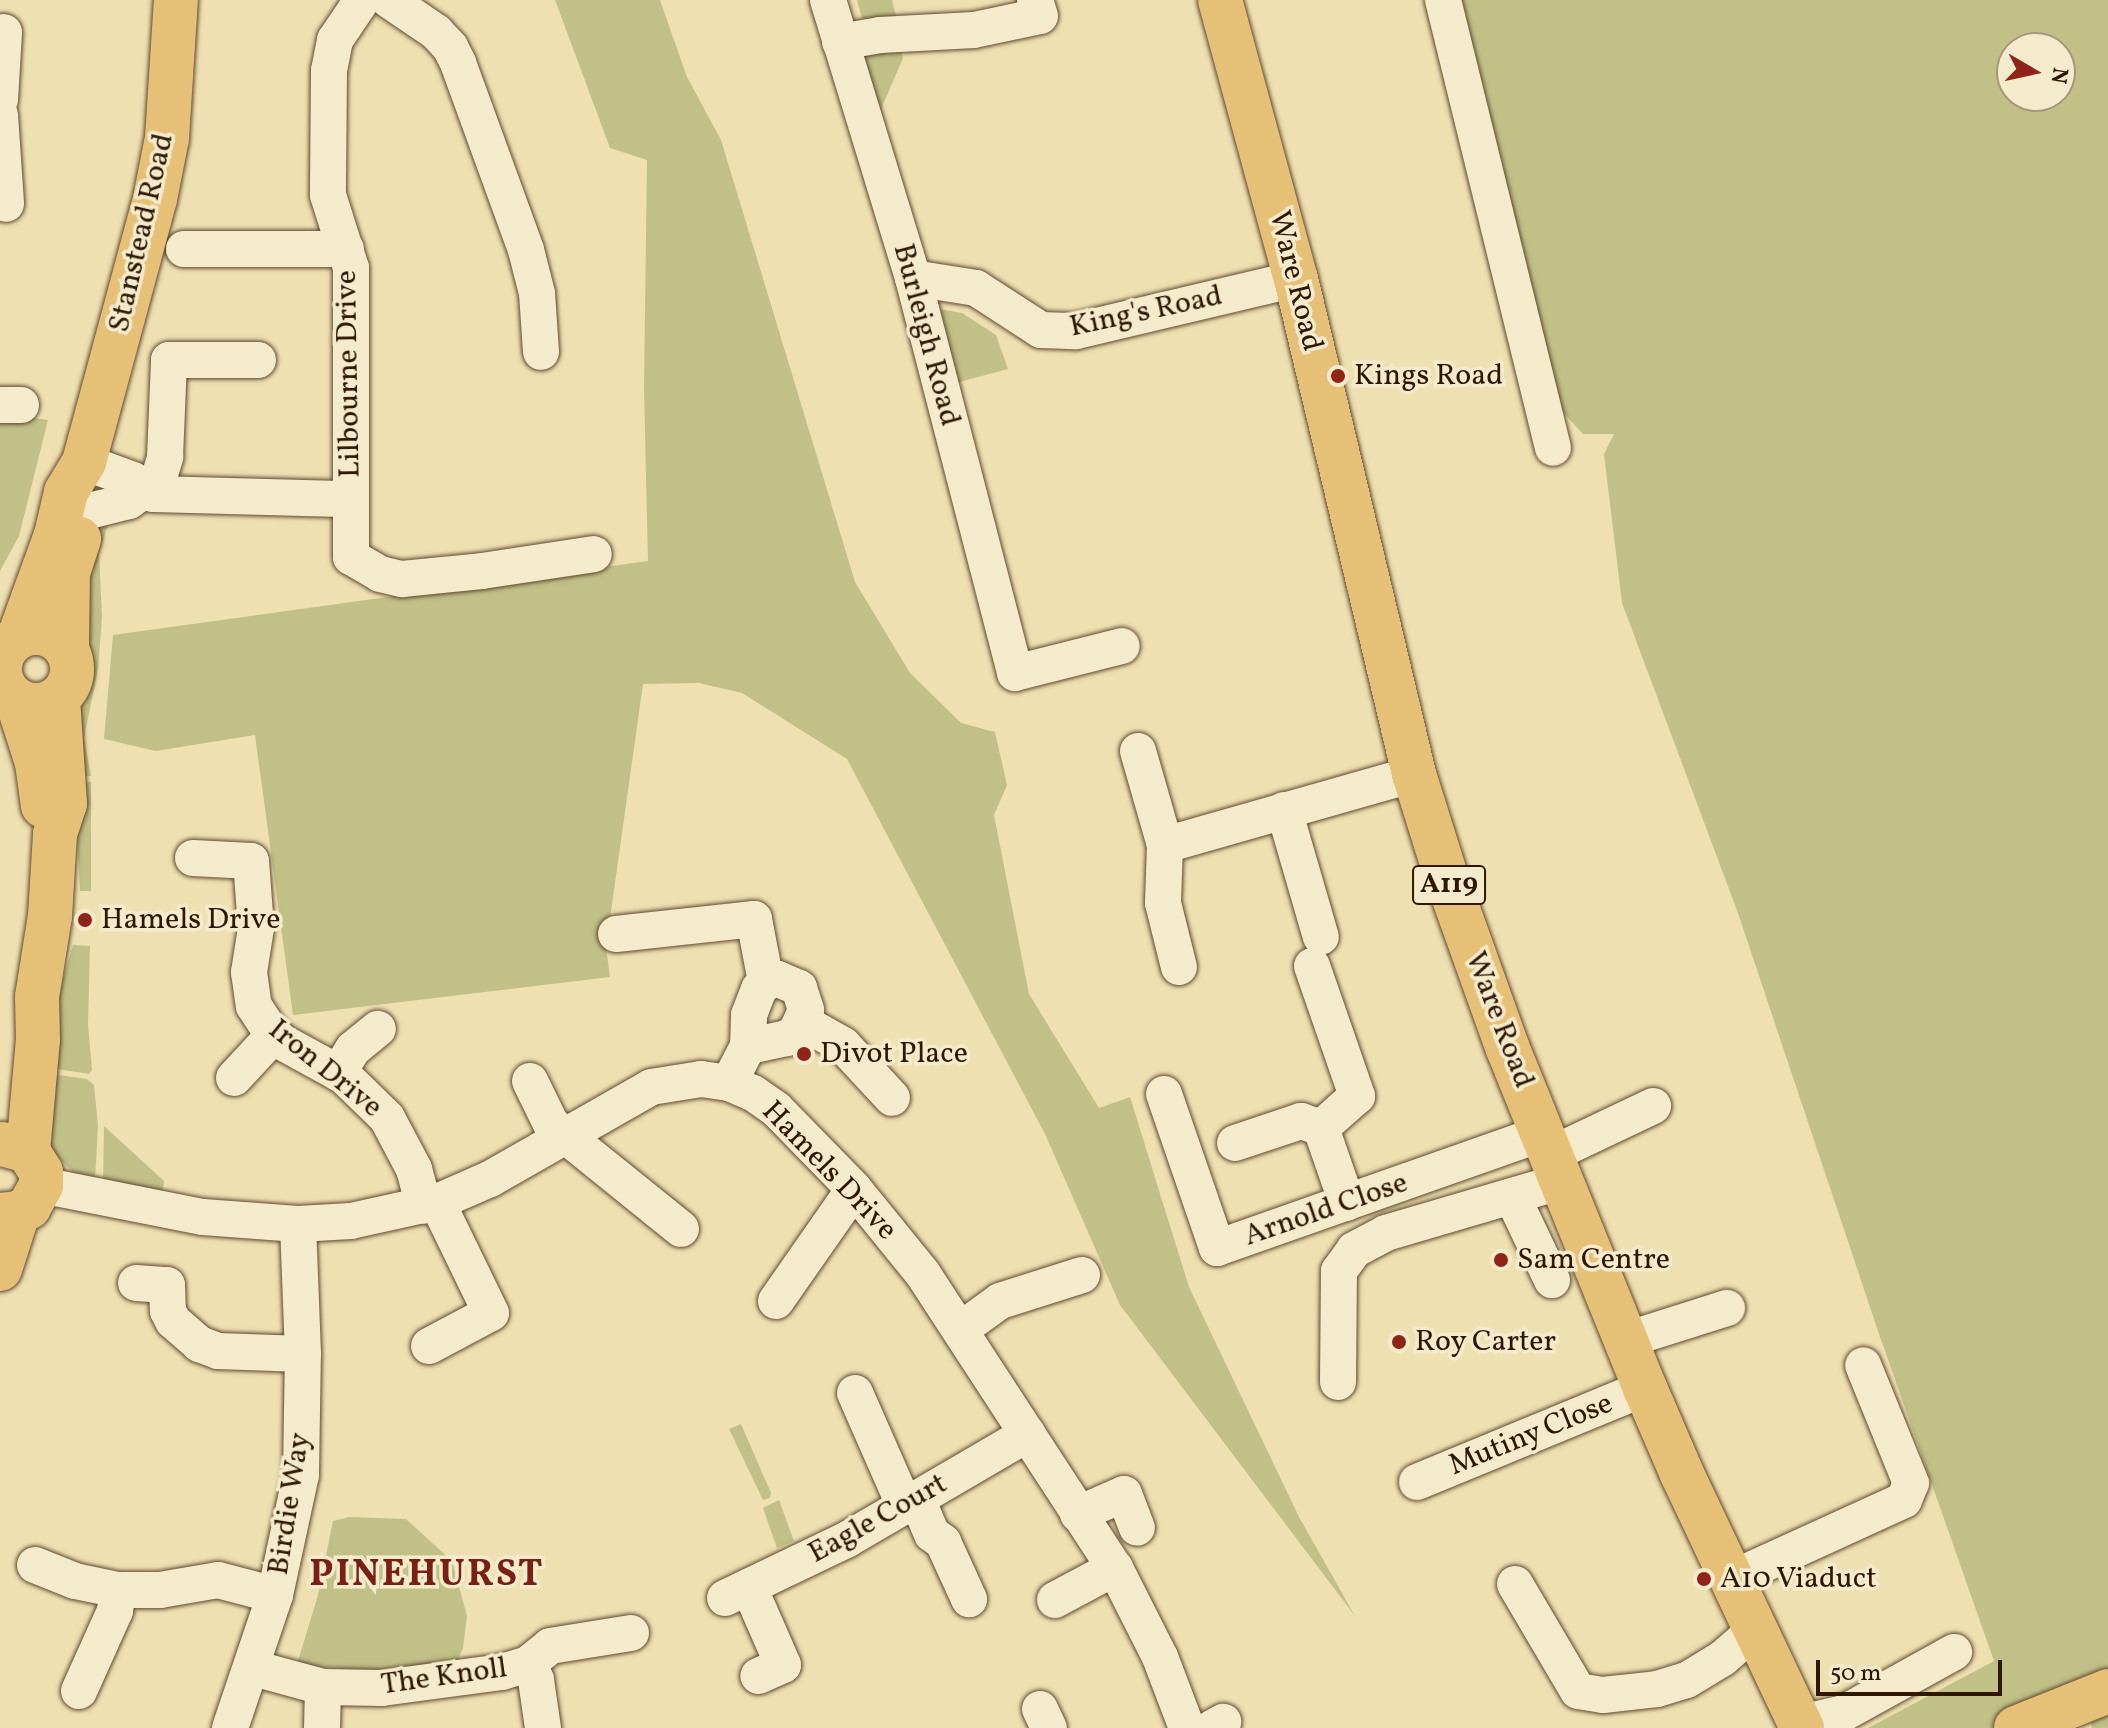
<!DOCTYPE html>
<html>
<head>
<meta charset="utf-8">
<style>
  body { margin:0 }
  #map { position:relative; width:2108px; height:1728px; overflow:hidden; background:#eee0b1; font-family:Vollkorn,serif }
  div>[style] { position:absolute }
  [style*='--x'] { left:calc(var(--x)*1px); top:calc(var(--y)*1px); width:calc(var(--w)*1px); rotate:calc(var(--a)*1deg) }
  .green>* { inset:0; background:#c0c087 }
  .roads { filter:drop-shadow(0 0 2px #604930) drop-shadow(0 0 2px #604930) }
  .minor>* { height:36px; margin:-18px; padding:0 18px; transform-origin:18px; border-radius:18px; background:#f4ebcc }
  .major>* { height:44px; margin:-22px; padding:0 22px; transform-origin:22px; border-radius:22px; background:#e7c078 }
  .major>.ring { margin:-22px; padding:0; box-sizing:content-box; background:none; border:44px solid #e7c078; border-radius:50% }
  .highway>* { height:44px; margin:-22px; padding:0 22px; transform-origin:22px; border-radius:22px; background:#e7c078 }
  .dots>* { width:22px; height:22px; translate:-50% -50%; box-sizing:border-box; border:4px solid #f4ebcc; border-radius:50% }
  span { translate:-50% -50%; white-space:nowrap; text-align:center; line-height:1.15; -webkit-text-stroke:7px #f4ebcc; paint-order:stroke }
  .shield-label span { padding:2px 6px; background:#f4ebcc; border:2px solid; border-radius:6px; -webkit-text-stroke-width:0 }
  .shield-label { font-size:28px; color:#301705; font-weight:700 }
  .street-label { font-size:30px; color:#301705 }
  .poi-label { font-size:30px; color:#301705 }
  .left { translate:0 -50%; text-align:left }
  .district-label { font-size:38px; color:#7a1f14; font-weight:700; letter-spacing:2px }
  .north { position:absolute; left:1996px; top:32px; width:80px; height:80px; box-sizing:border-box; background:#f4ebcc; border:2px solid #a6967c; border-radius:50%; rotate:99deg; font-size:22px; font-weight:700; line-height:32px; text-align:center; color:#301705 }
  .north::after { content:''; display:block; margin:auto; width:28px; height:36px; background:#8f2418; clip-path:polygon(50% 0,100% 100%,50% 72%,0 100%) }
  .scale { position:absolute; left:1816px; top:1660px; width:186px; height:36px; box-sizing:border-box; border:4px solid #301705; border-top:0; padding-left:10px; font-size:24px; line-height:28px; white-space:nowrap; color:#301705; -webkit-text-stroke:6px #f4ebcc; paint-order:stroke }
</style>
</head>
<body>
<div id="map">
  <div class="green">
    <div style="clip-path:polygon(555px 0,660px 0,687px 77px,721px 140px,855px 582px,910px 673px,961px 723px,995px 732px,1007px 785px,994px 815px,1029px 994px,1099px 1108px,1130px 1097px,1189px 1287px,1299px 1517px,1355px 1616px,1120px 1305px,1045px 1134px,847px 759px,742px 693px,699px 683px,643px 684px,606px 947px,610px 977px,293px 1015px,255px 735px,156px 751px,104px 739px,113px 635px,648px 561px,644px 388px,647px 160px,610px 148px)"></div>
    <div style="clip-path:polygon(857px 0,892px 0,896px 17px,863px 22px)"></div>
    <div style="clip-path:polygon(evenodd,1454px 0,2108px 0,2108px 1728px,2092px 1728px,2082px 1684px,2032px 1728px,1868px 1728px,1994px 1661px,1878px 1331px,1738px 913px,1622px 603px,1604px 454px,1614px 434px,1583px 434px,1547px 395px,1454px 0,2012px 48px,2060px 48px,2060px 96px,2012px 96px,2012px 48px)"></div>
    <div style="clip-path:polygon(901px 49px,903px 58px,879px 114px,865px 56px)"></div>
    <div style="clip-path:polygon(939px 309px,962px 313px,996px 335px,1008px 369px,952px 384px)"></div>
    <div style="clip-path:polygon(8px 415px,48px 420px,19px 536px,0 571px,0 418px)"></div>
    <div style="clip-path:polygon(110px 519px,99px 553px,102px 617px,98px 669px,84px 738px,91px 776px,73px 777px,80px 706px,91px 670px,83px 641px,94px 529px)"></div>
    <div style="clip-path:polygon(91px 782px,91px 891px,80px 891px,74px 783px)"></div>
    <div style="clip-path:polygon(73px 945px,90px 946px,88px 1025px,92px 1070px,89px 1074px,57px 1069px,52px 1018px)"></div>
    <div style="clip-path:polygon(44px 1073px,87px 1079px,94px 1085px,98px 1126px,95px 1180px,74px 1173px,54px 1153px,46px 1136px)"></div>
    <div style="clip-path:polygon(104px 1126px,164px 1181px,162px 1196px,103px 1185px)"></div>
    <div style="clip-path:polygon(741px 1424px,771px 1493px,770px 1498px,763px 1500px,729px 1429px)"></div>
    <div style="clip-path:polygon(779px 1500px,794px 1541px,777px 1548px,763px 1508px)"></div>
    <div style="clip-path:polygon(349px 1517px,406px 1519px,452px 1561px,467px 1616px,463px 1648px,455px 1666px,408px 1673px,309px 1666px,295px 1671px,318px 1595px,333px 1521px)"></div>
  </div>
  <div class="roads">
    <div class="minor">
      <div style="--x:362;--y:0;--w:48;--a:124"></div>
      <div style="--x:335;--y:40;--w:31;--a:101"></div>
      <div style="--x:329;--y:70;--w:125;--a:90.5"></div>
      <div style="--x:328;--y:195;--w:77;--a:72.5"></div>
      <div style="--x:351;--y:268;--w:289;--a:90"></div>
      <div style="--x:351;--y:557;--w:34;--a:30"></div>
      <div style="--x:380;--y:574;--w:23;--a:13"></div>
      <div style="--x:402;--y:579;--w:80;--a:-5.7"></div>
      <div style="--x:482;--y:571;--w:113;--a:-8.6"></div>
      <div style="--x:389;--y:0;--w:57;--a:34.2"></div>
      <div style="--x:436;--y:32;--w:21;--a:47"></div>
      <div style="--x:450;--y:47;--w:18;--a:63"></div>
      <div style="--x:458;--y:63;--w:199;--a:70"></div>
      <div style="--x:526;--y:250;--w:44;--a:75.7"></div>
      <div style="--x:537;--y:293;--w:59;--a:86.1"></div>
      <div style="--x:828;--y:0;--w:291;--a:73"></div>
      <div style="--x:913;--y:278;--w:408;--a:75.5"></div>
      <div style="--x:1015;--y:673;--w:110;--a:-14.2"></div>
      <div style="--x:1443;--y:0;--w:461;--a:76.2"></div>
      <div style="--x:840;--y:42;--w:41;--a:-9.9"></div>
      <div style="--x:880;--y:35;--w:94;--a:-3"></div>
      <div style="--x:974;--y:30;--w:67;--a:-12"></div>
      <div style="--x:1040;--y:16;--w:17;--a:-107"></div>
      <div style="--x:0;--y:100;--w:68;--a:-86.6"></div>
      <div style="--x:0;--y:115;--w:89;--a:86.1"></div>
      <div style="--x:184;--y:249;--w:162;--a:0"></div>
      <div style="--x:913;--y:278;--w:64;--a:9"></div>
      <div style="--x:976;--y:288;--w:77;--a:32.9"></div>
      <div style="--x:1041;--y:330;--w:35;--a:2"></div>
      <div style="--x:1076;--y:331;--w:226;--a:-13.3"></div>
      <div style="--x:0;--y:405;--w:21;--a:0"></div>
      <div style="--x:84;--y:462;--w:52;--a:20.2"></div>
      <div style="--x:133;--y:480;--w:15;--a:53"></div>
      <div style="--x:142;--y:492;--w:12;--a:9"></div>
      <div style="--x:154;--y:494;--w:197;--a:1.5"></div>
      <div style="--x:154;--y:494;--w:39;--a:-73"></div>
      <div style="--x:165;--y:457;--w:97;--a:-87.6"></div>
      <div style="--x:169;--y:360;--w:89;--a:0"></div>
      <div style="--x:85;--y:512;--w:45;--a:-14"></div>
      <div style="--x:129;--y:501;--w:16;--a:-35"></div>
      <div style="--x:1138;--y:751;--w:98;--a:74"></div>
      <div style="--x:1165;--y:845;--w:58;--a:92"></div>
      <div style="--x:1163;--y:903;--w:66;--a:76"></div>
      <div style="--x:1284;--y:810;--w:132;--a:73.8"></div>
      <div style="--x:1165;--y:845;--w:259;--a:-15.9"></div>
      <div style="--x:193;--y:858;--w:58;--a:3"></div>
      <div style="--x:251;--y:861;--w:67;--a:85.7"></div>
      <div style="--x:256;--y:928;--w:45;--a:99"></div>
      <div style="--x:249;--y:972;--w:34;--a:82"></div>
      <div style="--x:254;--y:1006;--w:31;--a:57"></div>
      <div style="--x:271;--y:1032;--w:15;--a:42"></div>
      <div style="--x:282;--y:1042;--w:71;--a:28.7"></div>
      <div style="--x:344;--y:1076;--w:60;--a:44.3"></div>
      <div style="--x:387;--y:1118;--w:58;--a:62.1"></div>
      <div style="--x:414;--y:1169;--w:38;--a:75"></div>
      <div style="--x:616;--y:934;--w:139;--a:-6.2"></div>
      <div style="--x:754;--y:919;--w:64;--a:79.2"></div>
      <div style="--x:1312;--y:966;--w:138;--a:70.9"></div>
      <div style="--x:1357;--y:1096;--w:48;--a:138.4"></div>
      <div style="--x:1321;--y:1128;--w:79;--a:70.9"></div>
      <div style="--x:802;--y:1022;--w:47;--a:29.3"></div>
      <div style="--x:843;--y:1045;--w:72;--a:47.2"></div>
      <div style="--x:338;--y:1073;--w:28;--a:-58"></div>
      <div style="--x:353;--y:1049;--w:32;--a:-39"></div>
      <div style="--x:234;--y:1078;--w:59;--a:-47.1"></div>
      <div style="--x:530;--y:1081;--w:48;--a:64"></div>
      <div style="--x:551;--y:1124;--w:167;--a:38.9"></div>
      <div style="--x:729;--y:1083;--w:42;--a:-62.8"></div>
      <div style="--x:748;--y:1046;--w:31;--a:-88"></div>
      <div style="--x:749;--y:1015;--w:28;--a:-69"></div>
      <div style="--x:759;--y:989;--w:10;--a:-45"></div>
      <div style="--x:766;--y:982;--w:12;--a:-14"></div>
      <div style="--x:778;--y:979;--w:23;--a:23"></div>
      <div style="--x:799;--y:988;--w:23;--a:72"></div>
      <div style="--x:806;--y:1010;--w:24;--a:114"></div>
      <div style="--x:796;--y:1032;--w:11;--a:146"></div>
      <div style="--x:787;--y:1038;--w:40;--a:168"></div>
      <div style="--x:1164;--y:1094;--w:163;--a:71"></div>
      <div style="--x:1217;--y:1248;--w:346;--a:-19.4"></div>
      <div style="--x:1235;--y:1143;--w:70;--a:-18.4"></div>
      <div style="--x:1301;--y:1121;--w:21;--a:19"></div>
      <div style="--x:1552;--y:1154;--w:112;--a:-25.4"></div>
      <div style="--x:41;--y:1185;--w:165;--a:11.2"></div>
      <div style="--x:203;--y:1217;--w:95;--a:4.2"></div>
      <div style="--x:298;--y:1224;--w:53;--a:-3.2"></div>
      <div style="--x:351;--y:1221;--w:88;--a:-12.5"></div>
      <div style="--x:437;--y:1202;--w:58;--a:-23.5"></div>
      <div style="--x:490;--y:1179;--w:185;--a:-29.7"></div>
      <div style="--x:651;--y:1087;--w:51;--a:-9.1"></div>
      <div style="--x:701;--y:1079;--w:28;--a:8"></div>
      <div style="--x:729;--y:1083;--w:26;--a:23"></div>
      <div style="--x:753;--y:1093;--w:28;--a:35"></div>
      <div style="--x:776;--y:1109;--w:112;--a:45.7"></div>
      <div style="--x:854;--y:1189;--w:109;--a:50.9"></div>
      <div style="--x:923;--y:1274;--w:351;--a:56.9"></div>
      <div style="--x:1115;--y:1568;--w:100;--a:63.2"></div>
      <div style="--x:1160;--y:1657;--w:76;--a:69.2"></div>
      <div style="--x:1513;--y:1198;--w:91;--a:64.6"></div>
      <div style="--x:136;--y:1283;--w:31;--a:4"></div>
      <div style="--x:167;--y:1285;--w:26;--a:88"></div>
      <div style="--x:168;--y:1311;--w:11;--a:63"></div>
      <div style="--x:173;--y:1321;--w:35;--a:41"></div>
      <div style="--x:199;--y:1344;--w:20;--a:20"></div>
      <div style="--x:218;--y:1351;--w:85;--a:2"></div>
      <div style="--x:776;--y:1301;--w:136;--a:-55.1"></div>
      <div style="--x:960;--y:1330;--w:49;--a:-35.9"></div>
      <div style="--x:1000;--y:1301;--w:86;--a:-17.6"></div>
      <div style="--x:1626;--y:1340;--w:106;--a:-17.6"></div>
      <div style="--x:429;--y:1346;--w:70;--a:-28"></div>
      <div style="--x:491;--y:1313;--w:123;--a:-115.9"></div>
      <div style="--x:1338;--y:1382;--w:111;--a:-89.5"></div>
      <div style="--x:1339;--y:1271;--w:26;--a:-54"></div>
      <div style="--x:1354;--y:1250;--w:36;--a:-28"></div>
      <div style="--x:1386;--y:1233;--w:184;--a:-16.4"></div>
      <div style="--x:855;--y:1393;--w:124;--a:66.3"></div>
      <div style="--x:1417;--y:1482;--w:247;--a:-22.4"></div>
      <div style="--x:917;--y:1499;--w:38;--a:67"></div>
      <div style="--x:932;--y:1534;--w:14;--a:36"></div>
      <div style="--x:943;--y:1542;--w:63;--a:65.5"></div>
      <div style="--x:1078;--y:1514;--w:50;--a:-23.5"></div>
      <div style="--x:1124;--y:1494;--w:36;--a:69"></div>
      <div style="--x:35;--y:1565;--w:43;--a:21.8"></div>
      <div style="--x:75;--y:1581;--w:44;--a:11.8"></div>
      <div style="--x:118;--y:1590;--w:42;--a:0"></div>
      <div style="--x:160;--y:1590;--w:59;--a:-9.8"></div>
      <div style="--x:218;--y:1580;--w:59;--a:14.7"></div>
      <div style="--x:1731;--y:1579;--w:190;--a:-24.5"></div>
      <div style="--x:1904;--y:1500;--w:18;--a:-68"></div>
      <div style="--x:1911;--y:1483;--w:127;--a:-112.1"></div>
      <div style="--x:1515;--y:1584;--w:124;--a:59.5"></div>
      <div style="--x:1578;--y:1691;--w:25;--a:9"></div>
      <div style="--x:1603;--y:1695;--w:54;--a:-6.3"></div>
      <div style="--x:1657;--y:1689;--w:31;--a:-17"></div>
      <div style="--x:1687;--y:1680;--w:42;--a:-31.4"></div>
      <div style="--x:1723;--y:1658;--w:43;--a:-41.2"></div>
      <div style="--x:749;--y:1587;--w:85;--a:66.4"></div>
      <div style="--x:783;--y:1665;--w:27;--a:156"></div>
      <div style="--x:725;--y:1598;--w:136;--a:-25.6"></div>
      <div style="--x:848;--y:1539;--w:208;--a:-30.3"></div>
      <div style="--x:1055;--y:1600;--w:68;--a:-28.1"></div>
      <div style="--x:528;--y:1664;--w:18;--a:63"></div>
      <div style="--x:536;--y:1680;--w:49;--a:81.7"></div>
      <div style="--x:253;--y:1668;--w:73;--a:15.2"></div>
      <div style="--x:323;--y:1687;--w:59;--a:1"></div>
      <div style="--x:382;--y:1688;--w:121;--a:-7.6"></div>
      <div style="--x:502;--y:1672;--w:27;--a:-17"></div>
      <div style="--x:528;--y:1664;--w:28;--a:-39"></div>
      <div style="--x:550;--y:1646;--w:82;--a:-9.1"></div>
      <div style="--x:79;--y:1691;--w:88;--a:-65.8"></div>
      <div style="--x:115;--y:1611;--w:21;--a:-82"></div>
      <div style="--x:1040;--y:1709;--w:21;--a:65"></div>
      <div style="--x:1800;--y:1723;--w:45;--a:-12.8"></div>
      <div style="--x:1844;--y:1713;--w:126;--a:-29"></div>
      <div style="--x:230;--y:1728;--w:140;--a:-71.3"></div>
      <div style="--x:275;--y:1595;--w:123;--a:-77.8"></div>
      <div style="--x:301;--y:1475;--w:121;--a:-89.1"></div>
      <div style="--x:303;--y:1354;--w:130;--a:-92.2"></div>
      <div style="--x:322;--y:1728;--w:41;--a:-88.6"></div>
      <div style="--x:1212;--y:1728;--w:13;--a:-29"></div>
    </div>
    <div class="major">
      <div style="--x:1220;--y:0;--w:289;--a:74.8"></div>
      <div style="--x:1296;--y:279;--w:509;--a:76.59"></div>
      <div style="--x:1414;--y:774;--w:107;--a:72.6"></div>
      <div style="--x:1446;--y:876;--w:184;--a:70.3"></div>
      <div style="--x:1508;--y:1049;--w:366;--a:68"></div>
      <div style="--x:1645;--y:1388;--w:94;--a:66.7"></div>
      <div style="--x:1682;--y:1474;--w:281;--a:64.7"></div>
      <div class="ring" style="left:0;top:633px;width:28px;height:28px"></div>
      <div style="--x:19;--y:637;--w:109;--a:-70.1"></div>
      <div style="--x:56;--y:535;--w:44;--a:-76.9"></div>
      <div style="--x:66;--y:492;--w:35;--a:-59"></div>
      <div style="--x:84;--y:462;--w:272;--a:-74.9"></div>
      <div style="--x:155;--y:199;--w:62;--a:-78.9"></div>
      <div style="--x:167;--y:138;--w:138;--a:-86.3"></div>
      <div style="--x:67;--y:650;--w:77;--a:-89.3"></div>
      <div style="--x:68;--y:573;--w:36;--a:-72"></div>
      <div style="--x:17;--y:700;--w:66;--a:72.4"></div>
      <div style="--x:37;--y:763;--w:43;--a:82.1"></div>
      <div style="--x:28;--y:1151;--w:111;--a:-84.9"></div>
      <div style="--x:38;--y:1040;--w:43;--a:-91.3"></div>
      <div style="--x:37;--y:997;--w:82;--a:-80.9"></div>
      <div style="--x:50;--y:916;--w:82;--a:-86.5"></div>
      <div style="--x:55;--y:834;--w:32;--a:-72"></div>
      <div style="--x:65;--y:804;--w:106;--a:-93.8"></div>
      <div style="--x:0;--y:1215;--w:18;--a:-6"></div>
      <div style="--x:18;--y:1213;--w:13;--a:-29"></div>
      <div style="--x:29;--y:1207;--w:25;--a:-61"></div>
      <div style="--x:41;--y:1185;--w:13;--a:-90"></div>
      <div style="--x:41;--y:1172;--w:25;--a:-122"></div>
      <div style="--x:28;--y:1151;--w:27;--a:-165"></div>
      <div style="--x:0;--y:1269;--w:59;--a:-72.2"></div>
    </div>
    <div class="highway">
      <div style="--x:2016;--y:1728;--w:99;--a:-21.9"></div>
    </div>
  </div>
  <div class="dots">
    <div style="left:1338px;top:376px;background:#8f2418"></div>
    <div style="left:85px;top:920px;background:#8f2418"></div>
    <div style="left:804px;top:1054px;background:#8f2418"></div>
    <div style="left:1501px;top:1260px;background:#8f2418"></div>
    <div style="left:1399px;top:1342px;background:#8f2418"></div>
    <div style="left:1704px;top:1579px;background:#8f2418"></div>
  </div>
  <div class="shield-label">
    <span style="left:1449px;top:885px">A119</span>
  </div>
  <div class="street-label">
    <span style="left:142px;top:233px;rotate:-77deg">Stanstead Road</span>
    <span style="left:1295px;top:281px;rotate:76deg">Ware Road</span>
    <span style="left:1146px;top:312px;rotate:-12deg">King's Road</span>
    <span style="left:926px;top:335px;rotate:75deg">Burleigh Road</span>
    <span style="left:349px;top:374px;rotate:-91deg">Lilbourne Drive</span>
    <span style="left:1499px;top:1020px;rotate:69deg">Ware Road</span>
    <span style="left:325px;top:1069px;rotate:39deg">Iron Drive</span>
    <span style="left:829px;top:1171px;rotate:46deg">Hamels Drive</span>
    <span style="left:1326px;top:1210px;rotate:-19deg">Arnold Close</span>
    <span style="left:1531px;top:1435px;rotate:-22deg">Mutiny Close</span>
    <span style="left:290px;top:1504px;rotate:-81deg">Birdie Way</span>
    <span style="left:878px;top:1519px;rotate:-29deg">Eagle Court</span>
    <span style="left:444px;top:1677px;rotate:-8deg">The Knoll</span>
  </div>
  <div class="poi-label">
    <span class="left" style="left:1354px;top:376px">Kings Road</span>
    <span class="left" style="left:101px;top:920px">Hamels Drive</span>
    <span class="left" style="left:820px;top:1054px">Divot Place</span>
    <span class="left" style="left:1517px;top:1260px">Sam Centre</span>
    <span class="left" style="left:1415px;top:1342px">Roy Carter</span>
    <span class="left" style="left:1720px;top:1579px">A10 Viaduct</span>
  </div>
  <div class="district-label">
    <span style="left:427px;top:1576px">PINEHURST</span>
  </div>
  <div class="north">N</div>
  <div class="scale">50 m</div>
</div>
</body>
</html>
